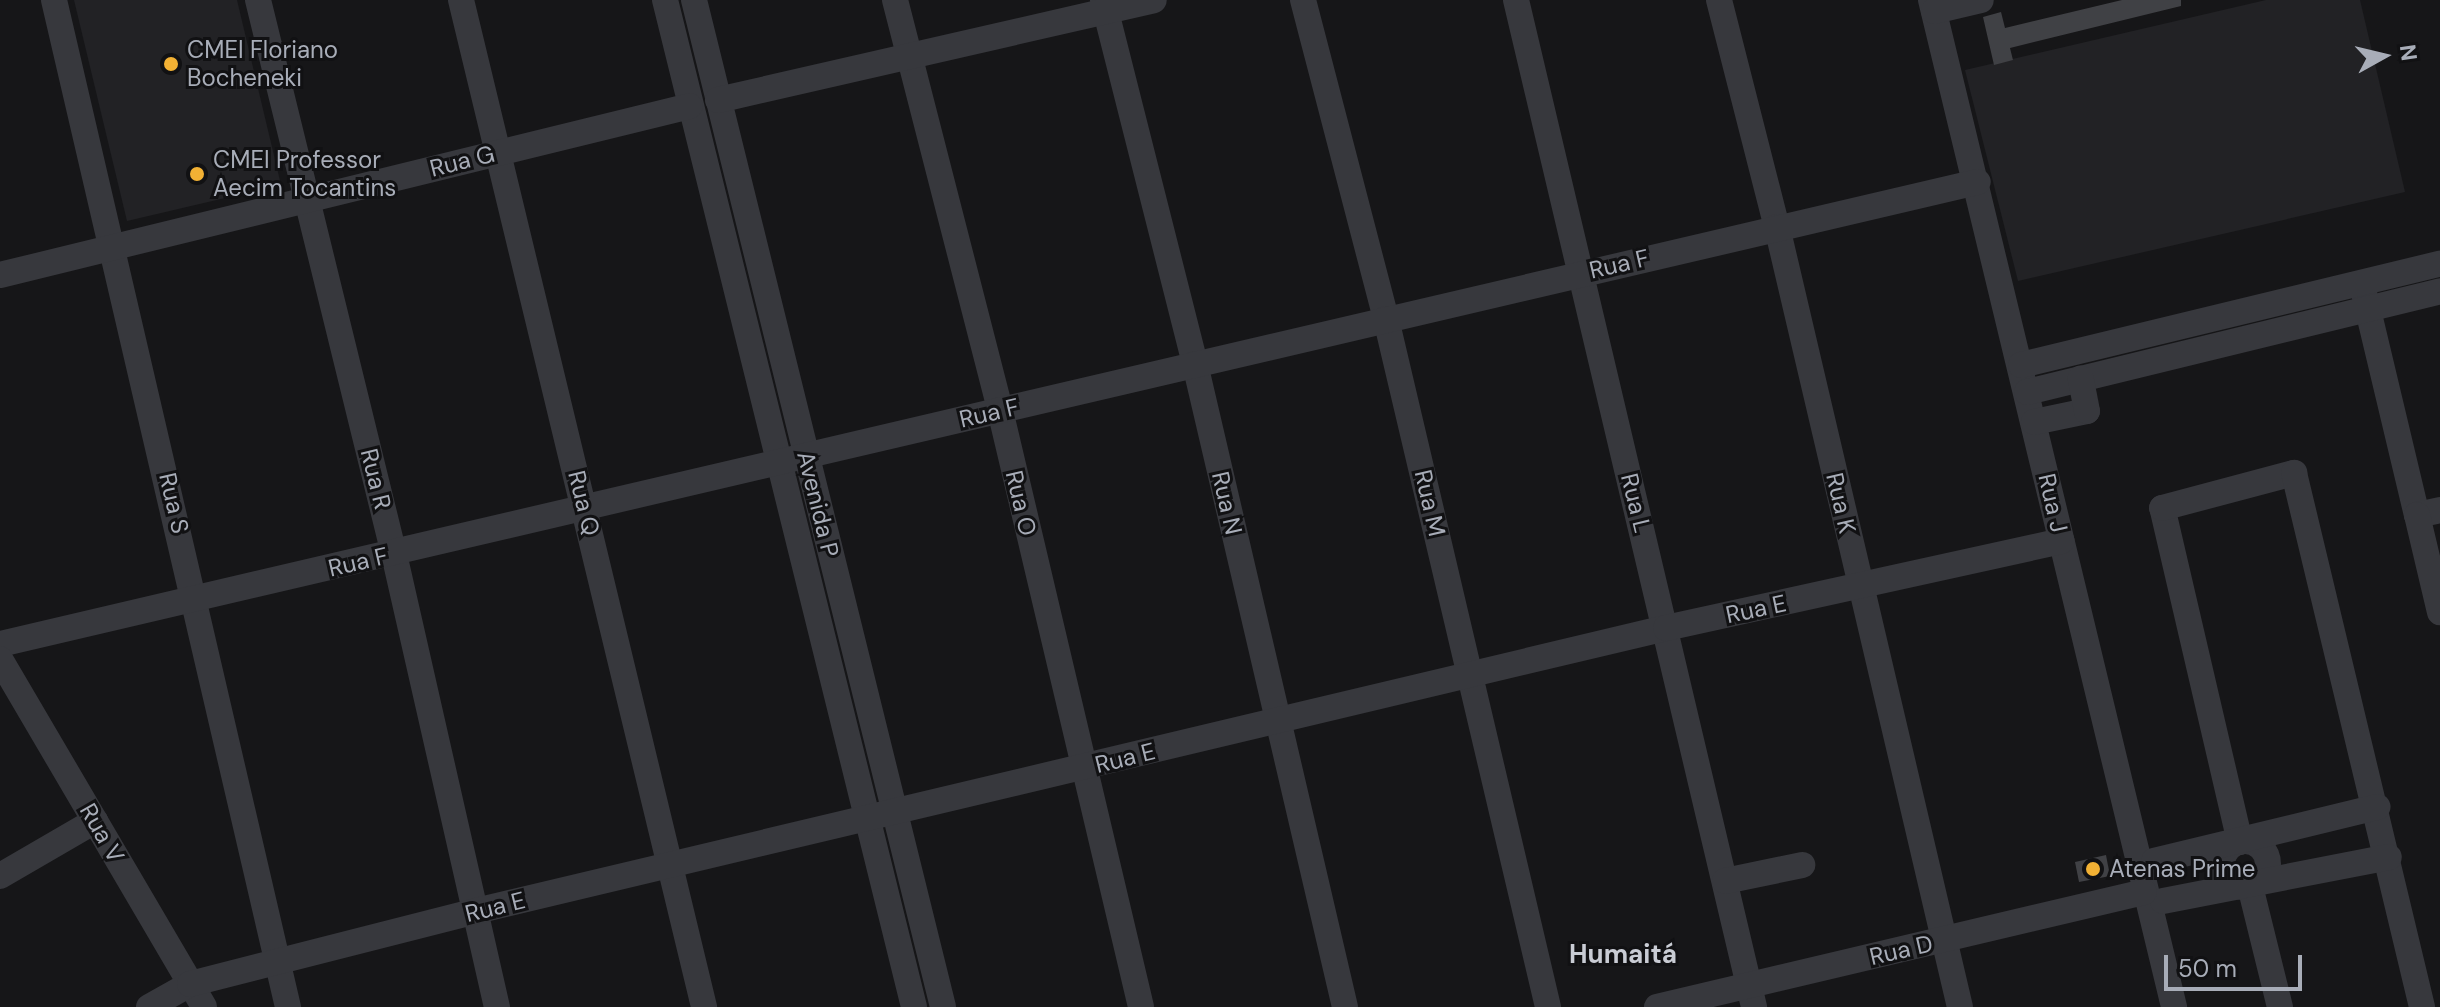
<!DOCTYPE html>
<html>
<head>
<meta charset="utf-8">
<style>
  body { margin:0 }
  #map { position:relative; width:2440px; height:1007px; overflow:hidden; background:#161618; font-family:"DM Sans",sans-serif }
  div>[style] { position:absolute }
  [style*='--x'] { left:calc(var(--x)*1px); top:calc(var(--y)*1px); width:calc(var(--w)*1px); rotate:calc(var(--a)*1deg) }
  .built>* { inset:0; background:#222225 }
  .building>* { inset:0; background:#404145 }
  .minor>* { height:26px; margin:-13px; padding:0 13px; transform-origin:13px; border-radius:13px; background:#37383d }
  .minor>.ring { margin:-13px; padding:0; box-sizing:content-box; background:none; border:26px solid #37383d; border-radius:50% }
  .dots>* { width:22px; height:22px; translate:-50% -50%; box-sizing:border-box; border:4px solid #111113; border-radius:50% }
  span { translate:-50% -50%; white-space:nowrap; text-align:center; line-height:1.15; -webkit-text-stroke:6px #111113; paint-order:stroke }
  .poi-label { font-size:24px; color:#a8adb8 }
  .left { translate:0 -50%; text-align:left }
  .street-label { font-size:24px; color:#a8adb8 }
  .neighbourhood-label { font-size:26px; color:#c9ccd4; font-weight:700 }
  .north { position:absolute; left:2344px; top:16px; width:80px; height:80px; -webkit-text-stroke:6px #111113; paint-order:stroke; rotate:82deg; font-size:22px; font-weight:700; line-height:32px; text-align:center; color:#a8adb8 }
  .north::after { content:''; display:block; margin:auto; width:28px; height:36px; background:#a8adb8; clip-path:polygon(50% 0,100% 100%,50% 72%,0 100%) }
  .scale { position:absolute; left:2164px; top:955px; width:138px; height:36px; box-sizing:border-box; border:4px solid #a8adb8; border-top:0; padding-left:10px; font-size:24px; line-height:28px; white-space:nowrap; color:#a8adb8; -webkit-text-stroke:6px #111113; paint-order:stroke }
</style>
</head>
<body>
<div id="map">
  <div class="built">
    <div style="clip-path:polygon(74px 0,237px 0,281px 185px,127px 221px)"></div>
    <div style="clip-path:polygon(2266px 0,2360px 0,2405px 192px,2018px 281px,1965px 70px)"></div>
  </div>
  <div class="building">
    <div style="clip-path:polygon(2122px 0,2181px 0,2181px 6px,2010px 48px,2013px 60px,1994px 65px,1983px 17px,2001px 12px,2005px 28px)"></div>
    <div style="clip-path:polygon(2106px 855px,2110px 876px,2079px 882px,2075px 862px)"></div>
  </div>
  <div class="minor">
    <div style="--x:54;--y:0;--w:1034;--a:76.92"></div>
    <div style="--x:258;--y:0;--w:570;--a:76.21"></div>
    <div style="--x:394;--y:554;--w:465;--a:77.2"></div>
    <div style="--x:461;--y:0;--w:1036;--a:76.43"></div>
    <div style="--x:665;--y:0;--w:1037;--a:76.11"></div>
    <div style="--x:694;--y:0;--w:1037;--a:76.11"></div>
    <div style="--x:895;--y:0;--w:423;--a:75.6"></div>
    <div style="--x:1000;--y:410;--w:613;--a:76.71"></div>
    <div style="--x:1103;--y:0;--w:375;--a:75.8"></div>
    <div style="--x:1195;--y:364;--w:660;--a:76.87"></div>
    <div style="--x:1303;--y:0;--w:330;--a:75.4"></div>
    <div style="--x:1386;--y:319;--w:707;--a:76.75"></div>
    <div style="--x:1516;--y:0;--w:1035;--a:76.7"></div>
    <div style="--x:1719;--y:0;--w:234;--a:75.7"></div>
    <div style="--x:1777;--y:227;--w:801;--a:76.8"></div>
    <div style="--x:1931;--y:0;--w:1036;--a:76.43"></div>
    <div style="--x:1934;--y:11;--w:48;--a:-13.2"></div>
    <div style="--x:718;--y:100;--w:447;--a:-12.9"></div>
    <div style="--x:0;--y:275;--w:710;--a:-13.76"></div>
    <div style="--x:2364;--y:293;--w:228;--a:76.6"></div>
    <div style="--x:2417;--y:515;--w:24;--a:-12"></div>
    <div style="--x:2021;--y:365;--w:431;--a:-13.6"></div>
    <div style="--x:2027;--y:392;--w:425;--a:-13.7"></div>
    <div style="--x:2034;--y:422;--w:54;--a:-11.7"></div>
    <div style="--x:2087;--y:411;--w:33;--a:-101"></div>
    <div style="--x:2417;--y:515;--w:100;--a:76.7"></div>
    <div style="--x:0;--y:644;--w:2031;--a:-13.15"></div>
    <div style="--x:0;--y:659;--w:403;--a:59.6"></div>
    <div class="ring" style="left:2222px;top:841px;width:20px;height:20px"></div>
    <div style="--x:2240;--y:842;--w:343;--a:-103.1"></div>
    <div style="--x:2162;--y:508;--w:137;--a:-14.9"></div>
    <div style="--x:2294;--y:473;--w:549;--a:76.52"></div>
    <div style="--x:2154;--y:861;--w:230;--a:-13.6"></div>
    <div style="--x:0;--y:876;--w:110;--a:-30.1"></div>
    <div style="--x:1725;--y:881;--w:79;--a:-11.7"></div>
    <div style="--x:2250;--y:886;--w:125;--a:76.1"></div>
    <div style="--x:2163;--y:901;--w:230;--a:-11"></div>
    <div style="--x:149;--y:1007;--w:47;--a:-29.3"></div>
    <div style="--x:190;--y:984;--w:295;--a:-14.3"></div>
    <div style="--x:476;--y:911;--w:1223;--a:-13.38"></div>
    <div style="--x:1666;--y:628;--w:405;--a:-12.4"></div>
    <div style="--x:1657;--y:1007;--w:500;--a:-13.29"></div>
  </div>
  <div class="dots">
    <div style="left:171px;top:64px;background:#f2b134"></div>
    <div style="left:197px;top:174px;background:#f2b134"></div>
    <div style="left:2093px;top:869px;background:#f2b134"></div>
  </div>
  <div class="poi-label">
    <span class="left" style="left:187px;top:64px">CMEI Floriano<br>Bocheneki</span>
    <span class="left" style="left:213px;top:174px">CMEI Professor<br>Aecim Tocantins</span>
    <span class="left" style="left:2109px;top:869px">Atenas Prime</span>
  </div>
  <div class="street-label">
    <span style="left:462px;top:161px;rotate:-14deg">Rua G</span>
    <span style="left:1619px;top:264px;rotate:-13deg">Rua F</span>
    <span style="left:989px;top:413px;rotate:-13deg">Rua F</span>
    <span style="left:376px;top:479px;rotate:76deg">Rua R</span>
    <span style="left:174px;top:503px;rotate:77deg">Rua S</span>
    <span style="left:584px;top:503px;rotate:76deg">Rua Q</span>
    <span style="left:1021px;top:503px;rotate:77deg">Rua O</span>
    <span style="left:1227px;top:503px;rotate:77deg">Rua N</span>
    <span style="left:1430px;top:503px;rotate:77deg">Rua M</span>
    <span style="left:1636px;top:503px;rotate:76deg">Rua L</span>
    <span style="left:1841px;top:503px;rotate:77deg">Rua K</span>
    <span style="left:2053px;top:503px;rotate:77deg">Rua J</span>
    <span style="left:818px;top:504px;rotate:76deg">Avenida P</span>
    <span style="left:358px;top:562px;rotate:-13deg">Rua F</span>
    <span style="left:1756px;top:609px;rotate:-12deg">Rua E</span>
    <span style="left:1125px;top:758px;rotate:-14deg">Rua E</span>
    <span style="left:102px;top:833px;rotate:60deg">Rua V</span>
    <span style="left:495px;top:907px;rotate:-14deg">Rua E</span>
    <span style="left:1901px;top:950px;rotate:-13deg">Rua D</span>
  </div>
  <div class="neighbourhood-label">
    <span style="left:1623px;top:955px">Humaitá</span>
  </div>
  <div class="north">N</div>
  <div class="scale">50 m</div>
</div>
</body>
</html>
